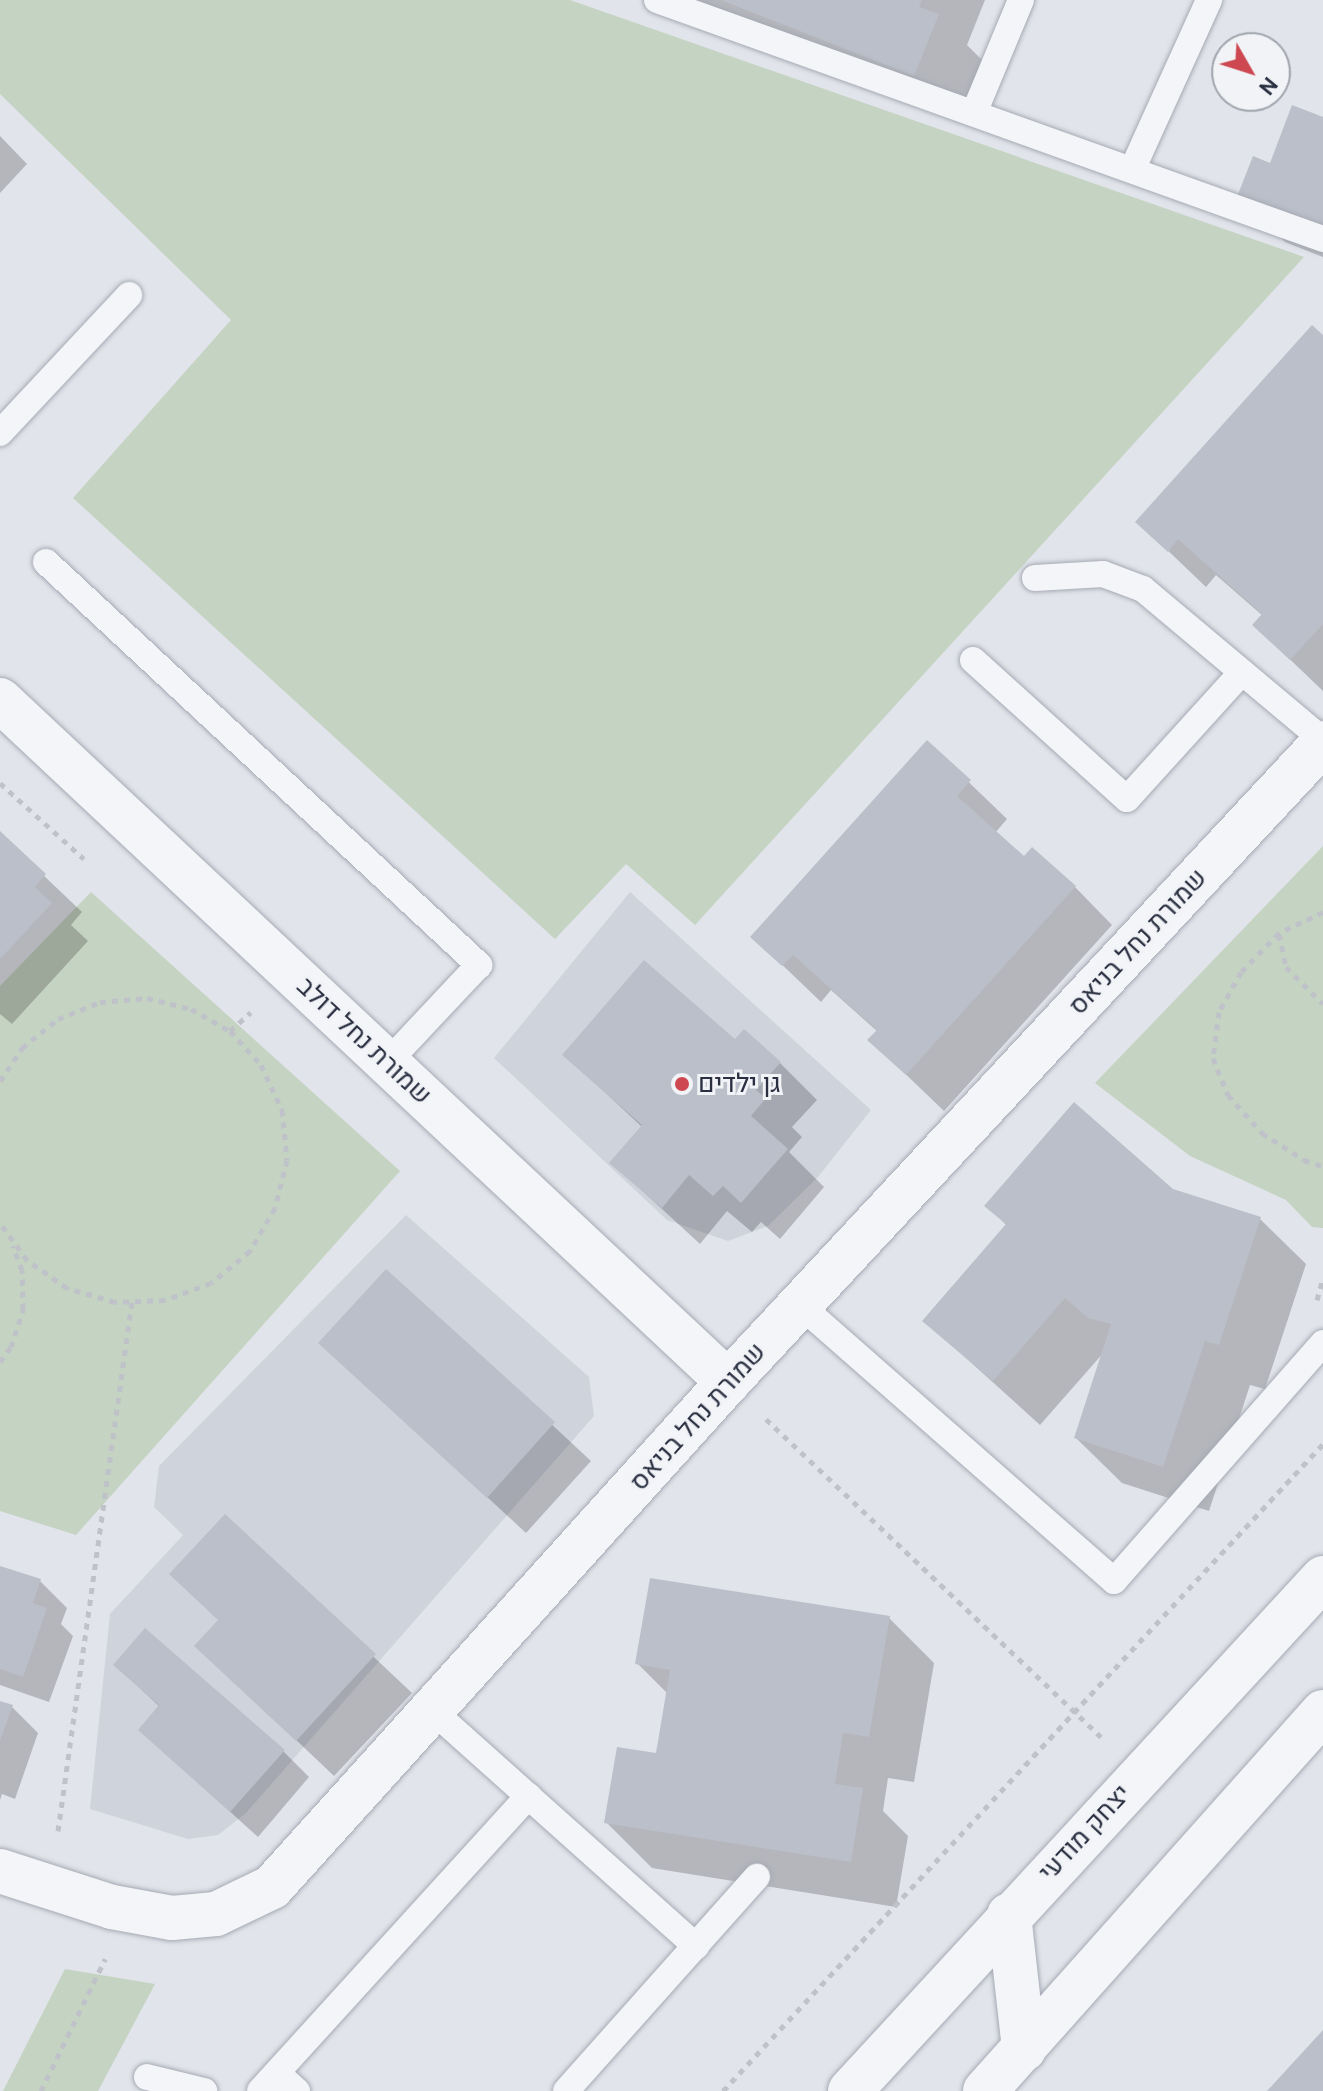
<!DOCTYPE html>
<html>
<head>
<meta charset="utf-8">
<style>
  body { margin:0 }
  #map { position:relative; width:1323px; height:2091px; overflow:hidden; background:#e1e4ea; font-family:Cabin,Heebo,sans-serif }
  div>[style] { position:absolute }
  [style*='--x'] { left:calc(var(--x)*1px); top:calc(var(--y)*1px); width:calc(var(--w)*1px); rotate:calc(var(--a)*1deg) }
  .built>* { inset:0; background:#cfd3dc }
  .green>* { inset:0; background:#c5d3c2 }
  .shadow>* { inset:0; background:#0003 }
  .building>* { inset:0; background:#bbbfc9 }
  .path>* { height:5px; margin-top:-2.5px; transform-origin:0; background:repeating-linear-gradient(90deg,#bfc2c8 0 6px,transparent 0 12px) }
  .roads { filter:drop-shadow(0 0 2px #a6aab4) drop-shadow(0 0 2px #a6aab4) }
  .service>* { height:26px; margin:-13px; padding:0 13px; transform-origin:13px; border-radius:13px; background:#f4f5f8 }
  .minor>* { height:44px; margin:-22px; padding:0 22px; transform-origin:22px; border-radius:22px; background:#f4f5f8 }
  .dots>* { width:22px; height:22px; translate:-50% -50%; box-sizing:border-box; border:4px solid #f1f3f7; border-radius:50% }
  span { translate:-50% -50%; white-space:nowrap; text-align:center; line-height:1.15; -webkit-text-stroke:6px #f1f3f7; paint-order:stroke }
  .street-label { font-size:26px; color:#2a3041 }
  .poi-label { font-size:26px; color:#2a3041 }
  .left { translate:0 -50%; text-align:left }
  .north { position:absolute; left:1211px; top:32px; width:80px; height:80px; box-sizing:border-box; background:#f1f3f7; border:2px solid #a1a5ae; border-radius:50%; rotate:129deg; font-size:22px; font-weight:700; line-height:32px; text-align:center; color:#2a3041 }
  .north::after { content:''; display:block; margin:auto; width:28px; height:36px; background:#cd4851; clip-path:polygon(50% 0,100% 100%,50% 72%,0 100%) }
</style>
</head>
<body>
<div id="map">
  <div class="built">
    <div style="clip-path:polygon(630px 892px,871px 1110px,818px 1177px,768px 1226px,728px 1241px,667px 1220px,494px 1058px)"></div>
    <div style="clip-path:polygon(406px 1215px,589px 1377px,594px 1416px,246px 1813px,218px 1835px,188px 1839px,90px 1809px,110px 1614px,183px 1535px,154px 1507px,159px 1466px)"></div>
  </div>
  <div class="green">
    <div style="clip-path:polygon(0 0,570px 0,1304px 257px,695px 925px,626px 864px,555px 939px,73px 498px,231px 320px,0 94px)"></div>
    <div style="clip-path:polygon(1323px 846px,1323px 1228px,1312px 1227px,1286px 1200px,1190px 1156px,1095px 1083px)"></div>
    <div style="clip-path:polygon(91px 892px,400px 1171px,76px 1535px,0 1511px,0 986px)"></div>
    <div style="clip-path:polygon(65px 1969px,155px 1984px,98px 2091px,3px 2091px)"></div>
  </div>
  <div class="shadow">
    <div style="clip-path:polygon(654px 0,985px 0,967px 45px,983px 61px,960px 121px)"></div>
    <div style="clip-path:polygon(1323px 119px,1323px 257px,1285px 242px,1239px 197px)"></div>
    <div style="clip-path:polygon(0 136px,27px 164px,0 193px)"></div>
    <div style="clip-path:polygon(1323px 338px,1323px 691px,1254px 625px,1263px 616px,1216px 575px,1206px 587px,1138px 522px)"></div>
    <div style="clip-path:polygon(928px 743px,1007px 819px,995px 833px,1024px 859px,1075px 887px,1112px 925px,944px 1111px,870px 1040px,878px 1032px,831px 990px,821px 1002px,753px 937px)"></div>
    <div style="clip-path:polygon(0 834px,82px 912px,71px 925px,88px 941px,12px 1024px,0 1014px)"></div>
    <div style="clip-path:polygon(736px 1042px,780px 1063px,817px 1100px,792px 1127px,802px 1137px,789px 1152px,824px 1187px,780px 1239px,761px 1222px,752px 1232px,727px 1211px,700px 1244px,612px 1163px,642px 1127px,565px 1055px)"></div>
    <div style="clip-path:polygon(1172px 1191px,1260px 1219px,1306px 1264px,1265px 1389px,1250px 1385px,1209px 1511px,1122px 1483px,1076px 1438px,1105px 1351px,1040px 1425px,925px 1321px,1007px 1226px,987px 1205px)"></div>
    <div style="clip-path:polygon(387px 1271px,591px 1461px,526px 1533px,321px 1343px)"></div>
    <div style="clip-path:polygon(225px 1517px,412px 1693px,334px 1776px,197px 1646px,220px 1621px)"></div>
    <div style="clip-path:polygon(0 1568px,40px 1581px,67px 1608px,61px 1624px,73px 1636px,49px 1702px,0 1685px)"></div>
    <div style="clip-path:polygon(889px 1618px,934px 1663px,914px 1782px,888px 1778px,883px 1811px,908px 1836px,896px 1907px,652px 1868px,606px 1822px,658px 1755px,668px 1694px,637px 1663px)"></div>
    <div style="clip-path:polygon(115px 1665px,283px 1751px,309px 1777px,258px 1837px,140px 1730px,160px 1707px)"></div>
    <div style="clip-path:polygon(0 1703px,12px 1707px,38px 1733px,15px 1799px,2px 1794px,0 1800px)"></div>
  </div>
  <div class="building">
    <div style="clip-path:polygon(721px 0,922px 0,919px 7px,939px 14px,914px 76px)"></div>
    <div style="clip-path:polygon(1292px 105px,1323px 117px,1323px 230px,1237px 197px,1253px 156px,1270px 163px)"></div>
    <div style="clip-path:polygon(1312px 325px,1323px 335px,1323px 624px,1290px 660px,1252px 625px,1262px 614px,1178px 539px,1168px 552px,1135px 522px)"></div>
    <div style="clip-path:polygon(927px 740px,971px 780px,957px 796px,1024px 856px,1032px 847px,1076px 886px,906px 1075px,867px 1040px,877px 1030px,793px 955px,782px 966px,750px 937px)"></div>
    <div style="clip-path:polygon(0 831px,46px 874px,35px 887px,52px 903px,0 959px)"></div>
    <div style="clip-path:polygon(644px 960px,735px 1039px,744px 1029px,781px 1062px,756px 1090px,766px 1098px,751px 1116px,788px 1149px,741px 1203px,723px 1186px,713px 1196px,689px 1175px,662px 1208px,609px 1163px,642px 1125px,562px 1055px)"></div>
    <div style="clip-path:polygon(1074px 1102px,1173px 1189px,1261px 1217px,1219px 1345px,1205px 1341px,1163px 1467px,1074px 1438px,1111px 1324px,1088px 1318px,1065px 1298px,993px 1381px,922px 1321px,1006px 1224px,984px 1206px)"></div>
    <div style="clip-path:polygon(386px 1269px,555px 1422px,487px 1498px,318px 1343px)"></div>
    <div style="clip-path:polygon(225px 1514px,376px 1654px,296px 1741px,194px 1646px,218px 1620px,169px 1574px)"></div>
    <div style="clip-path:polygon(0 1566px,41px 1579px,33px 1603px,47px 1608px,23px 1677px,0 1669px)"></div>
    <div style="clip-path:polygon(650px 1578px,890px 1616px,869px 1737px,843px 1733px,835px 1784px,863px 1788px,851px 1862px,604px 1823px,617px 1747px,656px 1753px,670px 1670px,635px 1664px)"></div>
    <div style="clip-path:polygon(145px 1628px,285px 1750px,230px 1812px,138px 1730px,159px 1705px,113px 1665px)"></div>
    <div style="clip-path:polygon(0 1701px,13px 1705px,0 1741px)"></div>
    <div style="clip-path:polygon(1323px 2030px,1323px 2091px,1267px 2091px)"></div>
  </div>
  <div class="path">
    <div style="--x:0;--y:783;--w:113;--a:42.1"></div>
    <div style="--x:1323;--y:912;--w:49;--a:154.5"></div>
    <div style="--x:1279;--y:933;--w:54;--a:134.3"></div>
    <div style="--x:1241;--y:972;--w:46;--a:118.8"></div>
    <div style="--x:1219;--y:1012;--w:46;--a:97.4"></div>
    <div style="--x:1213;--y:1058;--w:40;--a:68"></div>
    <div style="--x:1228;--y:1095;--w:51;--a:48.2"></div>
    <div style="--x:1262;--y:1133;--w:50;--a:32.7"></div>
    <div style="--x:1304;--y:1160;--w:20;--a:18"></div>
    <div style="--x:1279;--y:934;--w:34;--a:78"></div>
    <div style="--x:1286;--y:967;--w:52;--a:45"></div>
    <div style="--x:230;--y:1031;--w:28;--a:-42"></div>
    <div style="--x:0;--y:1081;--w:40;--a:-56"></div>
    <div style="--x:22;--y:1048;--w:46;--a:-38.9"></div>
    <div style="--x:58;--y:1019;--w:45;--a:-22"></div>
    <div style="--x:100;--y:1002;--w:47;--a:-4.9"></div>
    <div style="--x:147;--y:998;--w:45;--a:14"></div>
    <div style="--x:191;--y:1009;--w:45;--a:29.4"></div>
    <div style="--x:230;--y:1031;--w:46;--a:47.6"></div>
    <div style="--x:261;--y:1065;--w:50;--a:65"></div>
    <div style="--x:282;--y:1110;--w:50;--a:84.3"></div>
    <div style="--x:287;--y:1160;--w:49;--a:104"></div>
    <div style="--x:275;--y:1208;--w:50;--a:120.2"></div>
    <div style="--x:250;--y:1251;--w:50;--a:140.6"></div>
    <div style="--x:211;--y:1283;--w:49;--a:159.7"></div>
    <div style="--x:165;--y:1300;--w:50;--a:177.7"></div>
    <div style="--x:115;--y:1302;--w:50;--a:-163.7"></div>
    <div style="--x:67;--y:1288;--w:49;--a:-145"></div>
    <div style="--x:27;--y:1260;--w:46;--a:-126.1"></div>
    <div style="--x:1317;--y:1300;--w:23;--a:-75"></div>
    <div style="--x:0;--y:1362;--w:19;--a:-54"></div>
    <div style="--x:11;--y:1347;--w:40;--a:-72"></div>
    <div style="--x:23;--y:1309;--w:39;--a:-91"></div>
    <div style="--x:22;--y:1270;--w:26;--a:-111"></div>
    <div style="--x:766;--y:1419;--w:462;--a:43.5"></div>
    <div style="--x:58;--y:1831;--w:534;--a:-82.04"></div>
    <div style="--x:41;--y:2091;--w:147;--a:-64.1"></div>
    <div style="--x:723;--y:2091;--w:882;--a:-47.16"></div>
  </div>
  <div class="roads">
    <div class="service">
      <div style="--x:657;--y:0;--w:708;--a:19.74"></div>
      <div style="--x:974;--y:113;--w:122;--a:-67.4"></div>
      <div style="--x:1132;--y:170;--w:187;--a:-65.6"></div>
      <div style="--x:0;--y:433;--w:189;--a:-46.9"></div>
      <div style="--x:46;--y:562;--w:592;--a:42.94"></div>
      <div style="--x:479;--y:965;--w:134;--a:133.2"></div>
      <div style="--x:1035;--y:578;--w:68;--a:-3.4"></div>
      <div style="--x:1103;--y:574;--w:43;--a:20.6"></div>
      <div style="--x:1143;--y:589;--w:235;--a:40"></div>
      <div style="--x:973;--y:660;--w:207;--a:42.1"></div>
      <div style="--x:1127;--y:799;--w:171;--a:-47.8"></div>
      <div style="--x:800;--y:1305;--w:418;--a:41.3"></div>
      <div style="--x:1114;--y:1581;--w:317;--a:-48.7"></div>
      <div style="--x:433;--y:1711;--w:353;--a:41.8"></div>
      <div style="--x:277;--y:2073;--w:27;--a:42"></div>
      <div style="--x:147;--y:2077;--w:59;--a:13.8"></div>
      <div style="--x:260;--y:2091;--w:399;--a:-47.7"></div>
      <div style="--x:566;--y:2091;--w:287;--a:-48.3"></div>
    </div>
    <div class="minor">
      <div style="--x:0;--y:700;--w:998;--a:43.13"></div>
      <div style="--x:0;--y:1871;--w:118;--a:17.8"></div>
      <div style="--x:112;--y:1907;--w:61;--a:10.4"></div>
      <div style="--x:172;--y:1918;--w:44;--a:-5.2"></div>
      <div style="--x:216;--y:1914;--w:62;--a:-25.7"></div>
      <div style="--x:272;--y:1887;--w:680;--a:-47.92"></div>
      <div style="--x:728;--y:1382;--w:873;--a:-47.04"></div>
      <div style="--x:1009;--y:1915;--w:135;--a:83.6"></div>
      <div style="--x:850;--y:2091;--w:698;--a:-47.32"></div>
      <div style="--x:985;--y:2091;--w:508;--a:-48.27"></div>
    </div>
  </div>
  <div class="dots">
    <div style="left:682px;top:1084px;background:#cd4851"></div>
  </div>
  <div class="street-label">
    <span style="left:1138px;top:942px;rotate:-47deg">שמורת נחל בניאס</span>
    <span style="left:364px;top:1041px;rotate:43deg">שמורת נחל דולב</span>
    <span style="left:698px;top:1417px;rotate:-48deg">שמורת נחל בניאס</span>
    <span style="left:1085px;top:1833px;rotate:-47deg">יצחק מודעי</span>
  </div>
  <div class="poi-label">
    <span class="left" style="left:698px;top:1084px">גן ילדים</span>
  </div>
  <div class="north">N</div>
</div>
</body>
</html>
